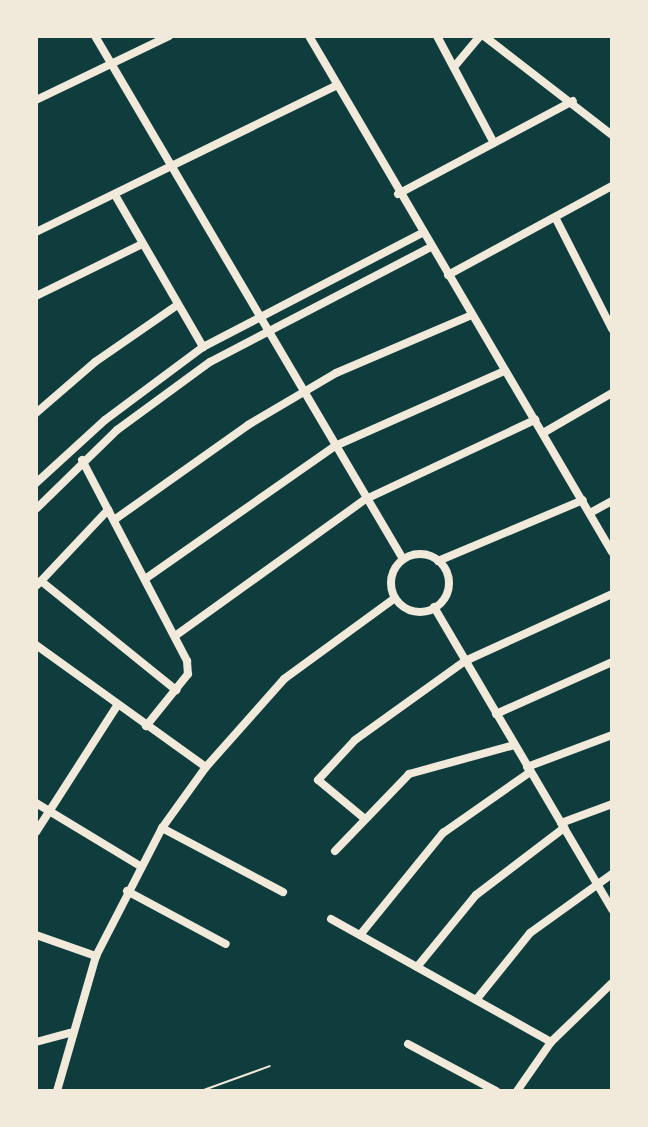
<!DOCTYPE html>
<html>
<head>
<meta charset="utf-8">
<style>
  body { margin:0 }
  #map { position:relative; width:648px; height:1127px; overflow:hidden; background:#0f3d3e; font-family:Raleway,sans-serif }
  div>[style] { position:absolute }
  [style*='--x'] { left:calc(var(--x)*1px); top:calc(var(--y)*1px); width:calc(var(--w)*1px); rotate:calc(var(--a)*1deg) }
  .path>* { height:2px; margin:-1px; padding:0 1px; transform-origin:1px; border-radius:1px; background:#f1e9da }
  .minor>* { height:8px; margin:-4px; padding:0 4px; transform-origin:4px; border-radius:4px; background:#f1e9da }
  .minor>.ring { margin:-4px; padding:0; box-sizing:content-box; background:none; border:8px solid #f1e9da; border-radius:50% }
  span { translate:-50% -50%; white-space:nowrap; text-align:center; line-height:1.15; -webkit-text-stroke:8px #f1e9da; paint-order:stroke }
  .frame { position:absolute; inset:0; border:38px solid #f1e9da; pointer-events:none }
</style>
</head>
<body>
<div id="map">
  <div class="path">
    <div style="--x:201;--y:1091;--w:73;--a:-19.9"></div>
  </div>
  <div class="minor">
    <div style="--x:95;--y:36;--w:607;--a:59.51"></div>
    <div style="--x:309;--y:36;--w:598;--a:59.58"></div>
    <div style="--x:437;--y:36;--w:121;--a:62"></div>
    <div style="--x:484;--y:36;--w:162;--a:37.7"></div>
    <div style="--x:454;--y:67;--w:40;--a:-50"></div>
    <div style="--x:36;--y:100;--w:148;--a:-25.7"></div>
    <div style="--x:398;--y:194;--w:198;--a:-28"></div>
    <div style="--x:115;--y:195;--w:176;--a:59.9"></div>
    <div style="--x:555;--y:217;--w:126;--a:63"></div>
    <div style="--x:36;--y:232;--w:334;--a:-26"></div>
    <div style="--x:448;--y:275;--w:187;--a:-28.5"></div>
    <div style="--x:36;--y:296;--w:118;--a:-26.1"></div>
    <div style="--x:36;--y:413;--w:78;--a:-40.8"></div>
    <div style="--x:95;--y:362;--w:98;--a:-34.7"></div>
    <div style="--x:543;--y:433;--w:80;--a:-30.1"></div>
    <div style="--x:82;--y:460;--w:227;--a:62.4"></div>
    <div style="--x:187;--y:661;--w:13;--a:86"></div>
    <div style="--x:188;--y:674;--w:67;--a:128.9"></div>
    <div style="--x:36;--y:483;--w:93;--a:-42.4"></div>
    <div style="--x:105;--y:420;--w:122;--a:-36.7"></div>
    <div style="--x:203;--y:347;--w:247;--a:-27.5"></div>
    <div style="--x:36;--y:509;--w:113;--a:-44.3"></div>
    <div style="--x:117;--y:430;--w:115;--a:-36.2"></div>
    <div style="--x:210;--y:362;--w:249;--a:-27.5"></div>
    <div style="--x:590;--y:513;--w:25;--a:-29"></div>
    <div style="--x:114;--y:520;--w:164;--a:-35.3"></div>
    <div style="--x:248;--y:425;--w:102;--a:-30.6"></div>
    <div style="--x:336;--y:373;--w:148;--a:-23.1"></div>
    <div class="ring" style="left:391px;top:554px;width:50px;height:50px"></div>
    <div style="--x:438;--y:561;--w:157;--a:-22.8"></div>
    <div style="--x:145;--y:579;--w:232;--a:-35"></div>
    <div style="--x:335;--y:446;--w:185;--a:-23.9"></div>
    <div style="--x:41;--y:581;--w:98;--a:-46.7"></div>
    <div style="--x:36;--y:586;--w:7;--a:-45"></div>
    <div style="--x:41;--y:581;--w:174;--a:38.9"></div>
    <div style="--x:434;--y:607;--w:351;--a:59.5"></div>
    <div style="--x:175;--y:636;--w:235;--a:-35.7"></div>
    <div style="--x:366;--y:499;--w:187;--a:-25.1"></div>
    <div style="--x:36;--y:645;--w:209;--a:35.7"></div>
    <div style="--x:496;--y:714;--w:127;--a:-24.1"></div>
    <div style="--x:527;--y:767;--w:91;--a:-20.6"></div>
    <div style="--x:36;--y:803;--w:122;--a:31.2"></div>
    <div style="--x:365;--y:819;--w:61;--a:-140.3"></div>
    <div style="--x:318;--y:780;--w:54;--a:-47.2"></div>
    <div style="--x:355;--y:740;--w:135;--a:-35.7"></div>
    <div style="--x:465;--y:661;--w:162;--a:-24.5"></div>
    <div style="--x:561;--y:823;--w:54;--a:-20.4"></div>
    <div style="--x:162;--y:828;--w:137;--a:27.9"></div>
    <div style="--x:36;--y:832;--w:150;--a:-57.3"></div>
    <div style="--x:335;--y:851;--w:107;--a:-46.1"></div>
    <div style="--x:409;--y:774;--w:109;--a:-15.4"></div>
    <div style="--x:127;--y:891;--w:112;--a:28.2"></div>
    <div style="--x:331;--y:919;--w:252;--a:29.2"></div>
    <div style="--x:36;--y:935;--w:64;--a:19.3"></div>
    <div style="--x:360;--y:935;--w:132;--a:-50.9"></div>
    <div style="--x:443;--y:833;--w:106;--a:-35"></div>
    <div style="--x:417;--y:967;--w:93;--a:-50.7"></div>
    <div style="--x:476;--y:895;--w:111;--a:-37.3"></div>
    <div style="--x:476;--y:1000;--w:86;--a:-51.1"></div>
    <div style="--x:530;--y:933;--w:101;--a:-35.7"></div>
    <div style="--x:36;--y:1042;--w:35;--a:-15"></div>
    <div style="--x:408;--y:1044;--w:100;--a:28.1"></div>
    <div style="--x:57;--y:1091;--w:141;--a:-73.9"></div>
    <div style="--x:96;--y:956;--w:144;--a:-62.7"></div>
    <div style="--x:162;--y:828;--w:75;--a:-54.2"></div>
    <div style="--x:206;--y:767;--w:118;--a:-48.4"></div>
    <div style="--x:284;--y:679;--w:137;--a:-36.1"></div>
    <div style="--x:517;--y:1091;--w:60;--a:-55.2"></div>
    <div style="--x:551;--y:1042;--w:85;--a:-44"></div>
  </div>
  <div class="frame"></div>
</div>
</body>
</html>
